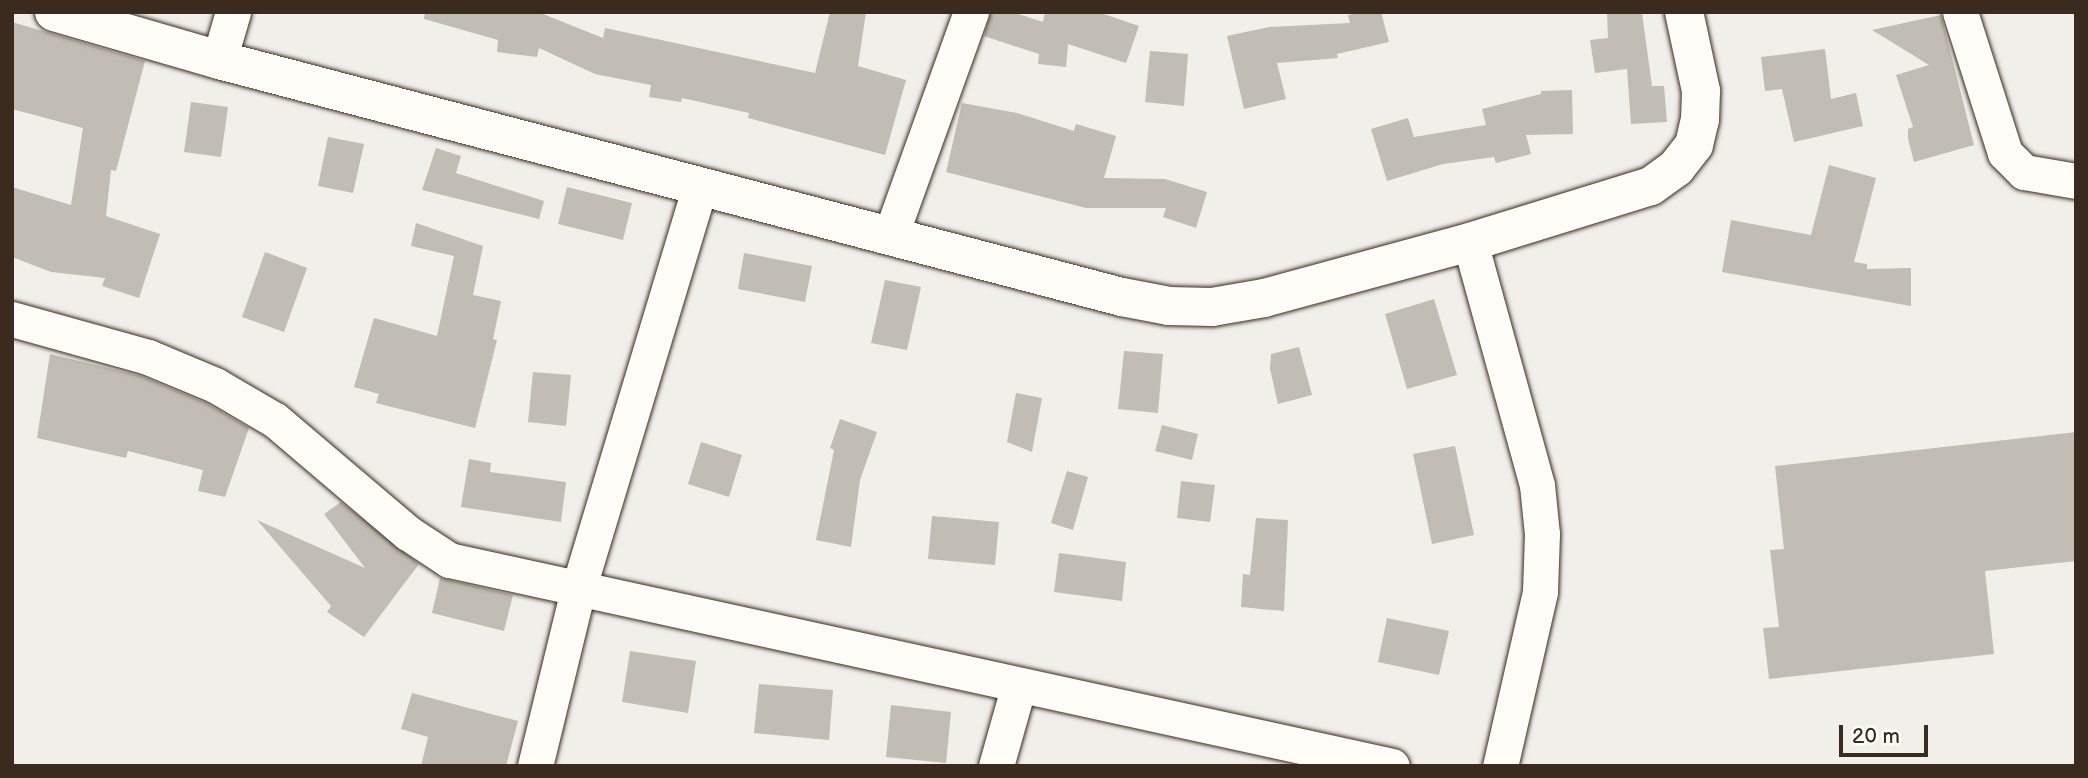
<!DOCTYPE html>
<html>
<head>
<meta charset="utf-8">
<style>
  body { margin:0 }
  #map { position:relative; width:2088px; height:778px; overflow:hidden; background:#f1efea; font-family:"Balsamiq Sans",sans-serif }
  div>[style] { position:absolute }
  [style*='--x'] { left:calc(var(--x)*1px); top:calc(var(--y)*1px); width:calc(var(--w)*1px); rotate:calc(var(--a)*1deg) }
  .building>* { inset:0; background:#c1bcb4 }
  .roads { filter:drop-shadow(0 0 2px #3b2a1e) drop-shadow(0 0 2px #3b2a1e) }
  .minor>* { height:35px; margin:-17.5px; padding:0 17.5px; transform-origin:17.5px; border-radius:17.5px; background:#fdfcf7 }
  .tertiary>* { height:38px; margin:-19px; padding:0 19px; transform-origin:19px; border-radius:19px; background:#fdfcf7 }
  span { translate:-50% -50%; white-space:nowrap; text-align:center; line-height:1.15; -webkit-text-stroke:5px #fdfcf7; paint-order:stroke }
  .frame { position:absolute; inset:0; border:14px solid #3b2a1e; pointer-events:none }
  .scale { position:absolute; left:1839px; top:725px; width:89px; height:32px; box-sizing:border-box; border:4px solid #3b2a1e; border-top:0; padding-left:9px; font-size:21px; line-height:24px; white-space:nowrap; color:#3b2a1e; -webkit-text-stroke:5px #fdfcf7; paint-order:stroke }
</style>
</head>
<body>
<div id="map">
  <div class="building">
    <div style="clip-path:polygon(425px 12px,538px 12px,603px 38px,605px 28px,815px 73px,830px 12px,866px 12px,858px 66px,906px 80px,885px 155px,748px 118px,749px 113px,682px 98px,681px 102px,649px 97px,651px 85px,595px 74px,539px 48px,537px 57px,497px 52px,498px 40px,424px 19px)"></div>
    <div style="clip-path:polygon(991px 12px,1012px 12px,1043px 22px,1045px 12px,1098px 12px,1139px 26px,1126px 63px,1068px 44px,1066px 67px,1038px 64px,1039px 54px,984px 36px)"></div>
    <div style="clip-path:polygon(1361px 12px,1381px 12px,1389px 42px,1337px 54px,1338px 58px,1277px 63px,1286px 99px,1244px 109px,1227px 36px,1269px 27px,1350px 23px,1348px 15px)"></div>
    <div style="clip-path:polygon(1607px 12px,1642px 13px,1652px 86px,1664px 86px,1667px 122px,1631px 124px,1627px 69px,1595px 73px,1590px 40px,1608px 38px)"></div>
    <div style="clip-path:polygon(1941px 15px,1974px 145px,1914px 162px,1908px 139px,1908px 129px,1913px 127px,1896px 75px,1929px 65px,1872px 30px)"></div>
    <div style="clip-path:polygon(12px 22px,145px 61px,116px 171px,111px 170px,106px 216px,160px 234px,139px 298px,102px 286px,105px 278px,51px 272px,12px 257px,12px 187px,71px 205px,83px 128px,12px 109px)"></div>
    <div style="clip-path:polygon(1825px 49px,1831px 99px,1856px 93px,1863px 126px,1794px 142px,1782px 89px,1765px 91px,1761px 57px)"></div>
    <div style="clip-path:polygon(1150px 51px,1188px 54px,1184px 106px,1145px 102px)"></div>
    <div style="clip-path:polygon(1572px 90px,1573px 134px,1526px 135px,1531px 154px,1496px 163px,1494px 157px,1443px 164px,1387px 181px,1371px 129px,1408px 118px,1414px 137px,1486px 125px,1482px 109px,1541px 94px,1541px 91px)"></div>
    <div style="clip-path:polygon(191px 102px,228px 107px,221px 157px,184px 152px)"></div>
    <div style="clip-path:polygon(962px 103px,1017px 113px,1074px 131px,1076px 124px,1116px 136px,1104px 178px,1165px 179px,1207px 192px,1196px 228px,1163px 217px,1166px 208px,1086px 208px,946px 172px)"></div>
    <div style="clip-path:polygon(328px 137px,364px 144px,353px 193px,318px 186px)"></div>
    <div style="clip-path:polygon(436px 148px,461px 156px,456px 173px,544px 201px,539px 219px,422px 190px)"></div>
    <div style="clip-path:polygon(1829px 165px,1876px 178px,1854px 262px,1867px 264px,1867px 269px,1911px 268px,1911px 306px,1722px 272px,1731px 220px,1811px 235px)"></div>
    <div style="clip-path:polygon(567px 187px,632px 203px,623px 240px,558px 224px)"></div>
    <div style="clip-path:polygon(416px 223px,483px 246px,473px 295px,501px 301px,493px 339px,497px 340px,475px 428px,376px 403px,379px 394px,354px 387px,374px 318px,437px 336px,454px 256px,411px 246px)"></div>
    <div style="clip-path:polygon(265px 252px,307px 268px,284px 332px,242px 317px)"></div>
    <div style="clip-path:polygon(744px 253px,812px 266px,805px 302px,738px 289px)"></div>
    <div style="clip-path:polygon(885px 280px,921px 287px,907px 350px,871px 343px)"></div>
    <div style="clip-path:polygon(1434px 299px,1457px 375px,1407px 389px,1385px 314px)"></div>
    <div style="clip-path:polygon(1299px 347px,1312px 395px,1278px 404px,1270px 369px,1271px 354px)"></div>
    <div style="clip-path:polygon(1124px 351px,1163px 354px,1158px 413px,1118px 409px)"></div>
    <div style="clip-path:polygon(50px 354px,141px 376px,206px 403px,249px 428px,225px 497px,198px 491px,203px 470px,128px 451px,126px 458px,37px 438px)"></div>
    <div style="clip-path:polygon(533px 372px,571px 375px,566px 426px,528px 422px)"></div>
    <div style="clip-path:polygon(1016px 393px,1042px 398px,1032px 452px,1007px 442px)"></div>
    <div style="clip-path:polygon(840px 419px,877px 432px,860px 480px,851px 547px,816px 540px,834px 450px,830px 448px)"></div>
    <div style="clip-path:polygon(1162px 425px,1198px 434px,1192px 460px,1155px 451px)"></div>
    <div style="clip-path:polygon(2076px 432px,2076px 561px,1985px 571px,1994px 654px,1769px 679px,1763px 628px,1779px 627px,1770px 550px,1784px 549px,1775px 466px)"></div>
    <div style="clip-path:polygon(701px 442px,742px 455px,729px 497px,688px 484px)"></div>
    <div style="clip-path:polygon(1455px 446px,1474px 535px,1432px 544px,1413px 454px)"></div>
    <div style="clip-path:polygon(469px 459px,491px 463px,490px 472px,566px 482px,561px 522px,461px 507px)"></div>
    <div style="clip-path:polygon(1067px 471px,1088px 477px,1073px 530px,1051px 523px)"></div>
    <div style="clip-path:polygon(1181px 481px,1215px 485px,1210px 522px,1177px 518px)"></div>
    <div style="clip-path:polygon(341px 502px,419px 564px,364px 637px,327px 612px,331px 606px,257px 520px,365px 568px,324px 514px)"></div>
    <div style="clip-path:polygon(932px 516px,999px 522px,995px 565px,928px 559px)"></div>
    <div style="clip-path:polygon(1256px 518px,1288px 520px,1284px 611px,1241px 607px,1243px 574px,1250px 575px)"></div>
    <div style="clip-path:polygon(1059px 553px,1126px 562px,1122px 601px,1054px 592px)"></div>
    <div style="clip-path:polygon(440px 578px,513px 595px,504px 631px,432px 613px)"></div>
    <div style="clip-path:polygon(1387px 618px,1449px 631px,1439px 675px,1378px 662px)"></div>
    <div style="clip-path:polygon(630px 651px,696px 661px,688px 713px,622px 702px)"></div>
    <div style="clip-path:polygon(759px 684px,833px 690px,829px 740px,754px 733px)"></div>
    <div style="clip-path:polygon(412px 693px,518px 721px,506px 766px,421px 766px,428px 737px,401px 729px)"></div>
    <div style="clip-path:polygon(891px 705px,951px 712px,946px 763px,886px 757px)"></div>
  </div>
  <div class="roads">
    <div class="minor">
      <div style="--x:1960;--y:12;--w:148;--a:72.3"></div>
      <div style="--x:2005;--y:153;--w:27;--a:45"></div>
      <div style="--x:2024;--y:172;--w:53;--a:9.8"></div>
      <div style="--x:219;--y:60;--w:50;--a:-73.7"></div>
      <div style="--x:891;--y:234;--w:236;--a:-70.2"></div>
      <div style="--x:1470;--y:242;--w:252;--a:74.6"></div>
      <div style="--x:1537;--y:485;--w:49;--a:84.2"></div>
      <div style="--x:1542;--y:534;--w:58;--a:92"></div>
      <div style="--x:1540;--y:592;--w:179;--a:102.9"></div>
      <div style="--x:12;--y:319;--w:141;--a:15.6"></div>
      <div style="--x:148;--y:357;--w:73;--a:22.7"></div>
      <div style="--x:215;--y:385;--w:69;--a:30.3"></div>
      <div style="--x:275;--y:420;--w:175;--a:40.4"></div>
      <div style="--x:408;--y:533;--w:49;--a:33.4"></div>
      <div style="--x:449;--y:560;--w:965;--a:12.32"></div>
      <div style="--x:535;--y:766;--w:181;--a:-76.3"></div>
      <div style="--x:578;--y:590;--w:422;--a:-73.2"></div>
      <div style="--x:996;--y:766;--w:81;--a:-74.2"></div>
    </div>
    <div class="tertiary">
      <div style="--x:54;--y:12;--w:172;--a:16.2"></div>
      <div style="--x:219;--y:60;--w:934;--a:14.71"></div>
      <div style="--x:1122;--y:297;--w:48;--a:10.8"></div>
      <div style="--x:1169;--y:306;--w:43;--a:1.3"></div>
      <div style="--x:1212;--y:307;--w:53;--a:-9.8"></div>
      <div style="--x:1264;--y:298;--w:213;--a:-15.2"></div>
      <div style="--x:1470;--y:242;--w:189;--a:-17.2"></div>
      <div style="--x:1651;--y:186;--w:31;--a:-36"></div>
      <div style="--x:1676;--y:168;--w:29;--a:-52"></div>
      <div style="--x:1694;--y:145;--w:26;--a:-77"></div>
      <div style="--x:1700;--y:120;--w:29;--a:-88"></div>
      <div style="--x:1701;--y:91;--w:81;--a:-102.1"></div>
    </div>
  </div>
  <div class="frame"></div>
  <div class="scale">20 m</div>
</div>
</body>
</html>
